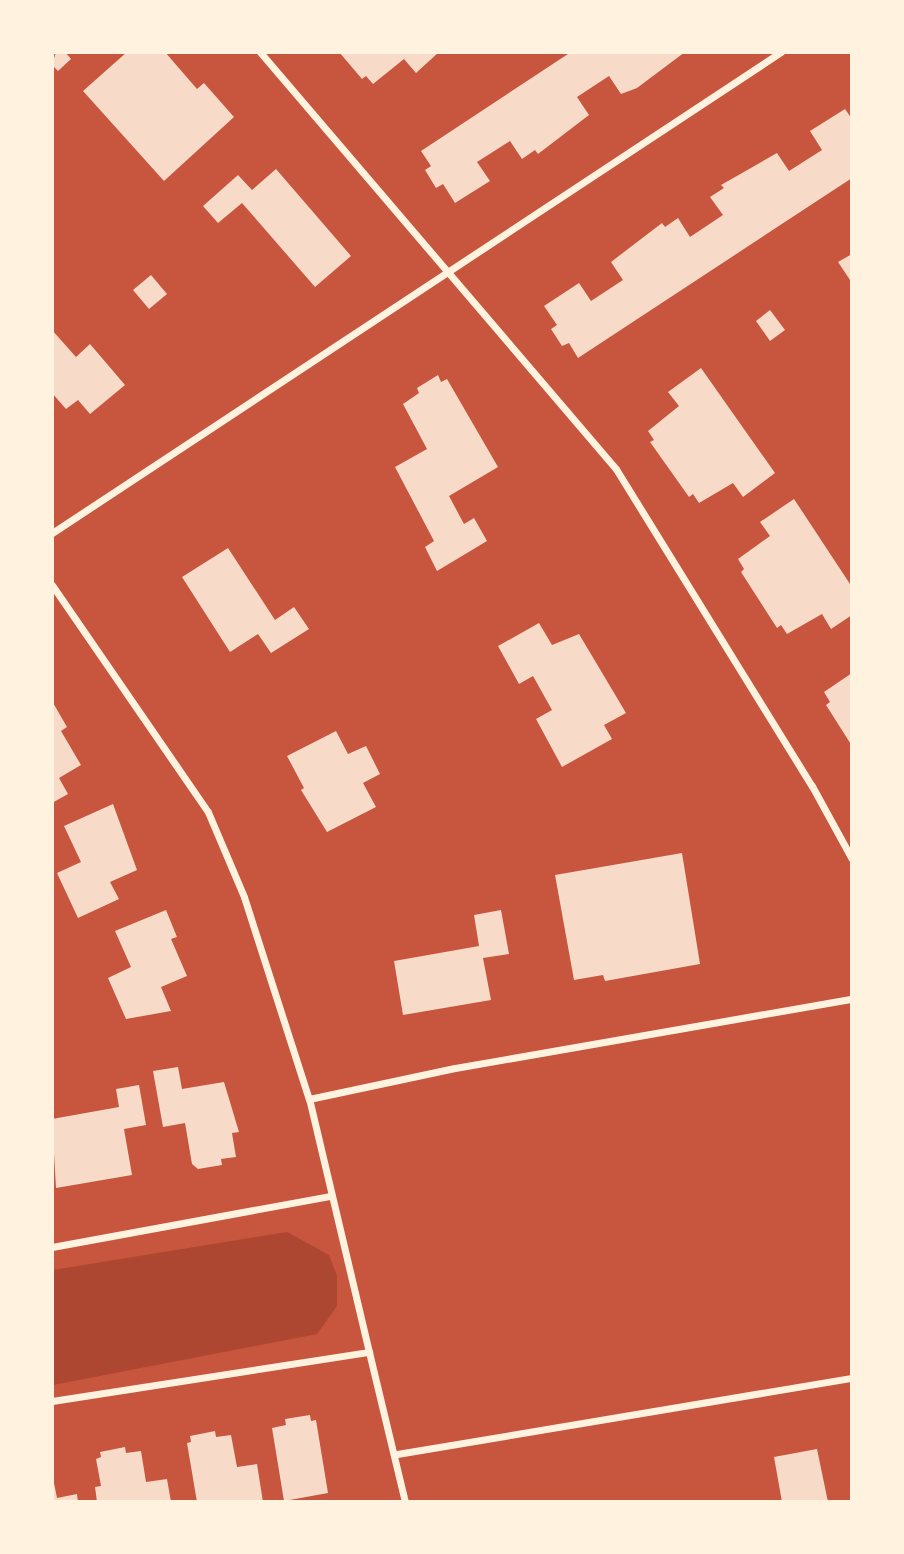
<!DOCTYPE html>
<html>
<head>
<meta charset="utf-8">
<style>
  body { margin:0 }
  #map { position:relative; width:904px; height:1554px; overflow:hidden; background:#c8553d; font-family:Overpass,sans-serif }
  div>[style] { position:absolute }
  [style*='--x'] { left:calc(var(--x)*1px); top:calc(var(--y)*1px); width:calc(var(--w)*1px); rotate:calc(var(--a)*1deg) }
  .green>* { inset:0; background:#ae4732 }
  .building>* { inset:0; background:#f7dbc8 }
  .minor>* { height:7px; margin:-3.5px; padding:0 3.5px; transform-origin:3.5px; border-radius:3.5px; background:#fff3e0 }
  span { translate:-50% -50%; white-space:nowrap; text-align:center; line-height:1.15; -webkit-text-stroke:7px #fff3e0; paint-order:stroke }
  .frame { position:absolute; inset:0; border:54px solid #fff3e0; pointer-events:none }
</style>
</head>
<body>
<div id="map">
  <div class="green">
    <div style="clip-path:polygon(287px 1232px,329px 1255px,337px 1276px,337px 1306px,317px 1334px,53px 1385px,53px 1270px)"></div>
  </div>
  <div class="building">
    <div style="clip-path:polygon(56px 52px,65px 52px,71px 59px,58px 71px,52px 65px)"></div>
    <div style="clip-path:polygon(127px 52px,165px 52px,197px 89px,204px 83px,234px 117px,164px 181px,83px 91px)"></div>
    <div style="clip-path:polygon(339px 52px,439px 52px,416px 73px,404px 59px,373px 84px,366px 76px,362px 79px)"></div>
    <div style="clip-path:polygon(571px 52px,685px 52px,637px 88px,621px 94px,609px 76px,577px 97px,589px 115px,538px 154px,535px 150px,522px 159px,510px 141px,477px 162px,490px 181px,455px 203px,443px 184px,436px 188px,425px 170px,431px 166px,421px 151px)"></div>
    <div style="clip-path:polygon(845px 109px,852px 119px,852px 178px,578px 358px,569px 343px,562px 346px,551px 329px,557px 325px,544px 306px,579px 283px,591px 301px,623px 280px,611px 262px,662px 223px,665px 227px,678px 218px,690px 237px,723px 215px,710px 197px,724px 188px,721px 185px,777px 153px,789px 171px,822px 150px,810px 131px)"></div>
    <div style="clip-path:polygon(276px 169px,351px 256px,315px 287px,242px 203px,218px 223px,203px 206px,238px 175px,252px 190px)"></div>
    <div style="clip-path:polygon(852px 254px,852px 283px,838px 262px)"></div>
    <div style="clip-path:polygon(151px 275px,167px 294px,149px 309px,133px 290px)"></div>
    <div style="clip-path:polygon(770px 310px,785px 330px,770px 341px,756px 321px)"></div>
    <div style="clip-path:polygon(52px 330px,76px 357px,90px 344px,125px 385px,90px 414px,78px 400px,66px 409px,52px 393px)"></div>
    <div style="clip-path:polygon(701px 368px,775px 473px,743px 497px,733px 483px,699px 503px,693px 494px,689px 497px,650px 442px,654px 440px,648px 431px,679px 406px,668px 392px)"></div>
    <div style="clip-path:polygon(438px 375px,441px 382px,447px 379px,498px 467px,449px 496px,464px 524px,474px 518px,487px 541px,437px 571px,425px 547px,434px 541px,395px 467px,427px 449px,403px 404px,419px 393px,417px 388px)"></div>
    <div style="clip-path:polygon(794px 499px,852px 587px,852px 615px,831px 629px,822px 614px,787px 634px,781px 625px,777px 628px,741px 572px,744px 569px,738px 559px,770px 536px,760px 522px)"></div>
    <div style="clip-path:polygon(228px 548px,275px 620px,294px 607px,309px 629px,271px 653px,258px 634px,230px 652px,182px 577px)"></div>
    <div style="clip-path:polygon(539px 623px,552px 645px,579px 634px,626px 713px,604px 725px,612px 739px,562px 767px,536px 719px,552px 710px,533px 676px,519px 684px,498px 646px)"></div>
    <div style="clip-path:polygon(852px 673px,852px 746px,826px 705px,830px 702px,824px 692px)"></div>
    <div style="clip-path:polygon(52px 701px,67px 727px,61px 731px,81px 765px,59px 778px,68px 794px,52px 803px)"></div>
    <div style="clip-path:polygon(336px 731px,348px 754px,366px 746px,380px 774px,363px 783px,376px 807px,327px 832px,301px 790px,304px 788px,287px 756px)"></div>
    <div style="clip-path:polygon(113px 804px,137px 870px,110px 882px,119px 899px,78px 918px,57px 873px,81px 862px,64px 826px)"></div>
    <div style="clip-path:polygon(682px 853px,700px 964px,605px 981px,603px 975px,574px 980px,555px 875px)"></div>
    <div style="clip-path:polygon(166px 910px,177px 937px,171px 939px,187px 976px,161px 987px,171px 1011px,126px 1019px,108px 978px,131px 967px,115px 931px)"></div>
    <div style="clip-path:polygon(501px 910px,509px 954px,483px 958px,491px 1000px,403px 1015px,394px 961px,479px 946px,474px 915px)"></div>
    <div style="clip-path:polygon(178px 1067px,182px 1089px,224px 1082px,239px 1132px,232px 1133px,236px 1157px,221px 1159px,222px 1165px,198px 1169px,192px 1164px,185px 1123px,163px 1127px,153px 1071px)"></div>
    <div style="clip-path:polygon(139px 1085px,146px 1125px,124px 1129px,132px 1175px,56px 1188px,52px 1119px,119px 1107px,116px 1089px)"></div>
    <div style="clip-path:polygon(310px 1415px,311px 1421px,316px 1420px,328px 1493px,284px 1501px,272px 1428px,286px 1425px,285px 1419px)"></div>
    <div style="clip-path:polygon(215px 1431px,216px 1437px,231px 1435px,237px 1467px,257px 1464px,263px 1502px,197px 1502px,187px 1443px,191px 1442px,190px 1436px)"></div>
    <div style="clip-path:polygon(125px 1447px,126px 1453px,141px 1451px,146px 1482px,167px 1479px,171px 1502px,97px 1502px,95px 1487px,101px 1486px,96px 1459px,101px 1457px,100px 1452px)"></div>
    <div style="clip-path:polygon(817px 1449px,828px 1502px,782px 1502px,774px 1457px)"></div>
    <div style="clip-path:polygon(54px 1483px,57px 1498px,77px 1494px,78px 1502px,52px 1502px)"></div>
  </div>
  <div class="minor">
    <div style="--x:260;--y:52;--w:548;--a:49.51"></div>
    <div style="--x:616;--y:469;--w:373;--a:58.3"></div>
    <div style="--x:812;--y:786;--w:83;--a:61.3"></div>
    <div style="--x:52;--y:533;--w:873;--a:-33.42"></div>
    <div style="--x:52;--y:585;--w:275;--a:55.5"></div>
    <div style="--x:208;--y:812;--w:92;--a:67"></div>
    <div style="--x:244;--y:897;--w:212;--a:72.2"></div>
    <div style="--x:52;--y:1247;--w:282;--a:-10.4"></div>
    <div style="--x:369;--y:1352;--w:154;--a:76.5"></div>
    <div style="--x:52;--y:1401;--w:321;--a:-8.8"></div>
    <div style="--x:369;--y:1352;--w:260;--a:-103.3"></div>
    <div style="--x:309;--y:1099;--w:149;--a:-12"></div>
    <div style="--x:455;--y:1068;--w:403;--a:-9.9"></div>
    <div style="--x:397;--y:1454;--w:461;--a:-9.5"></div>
  </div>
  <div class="frame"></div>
</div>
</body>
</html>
